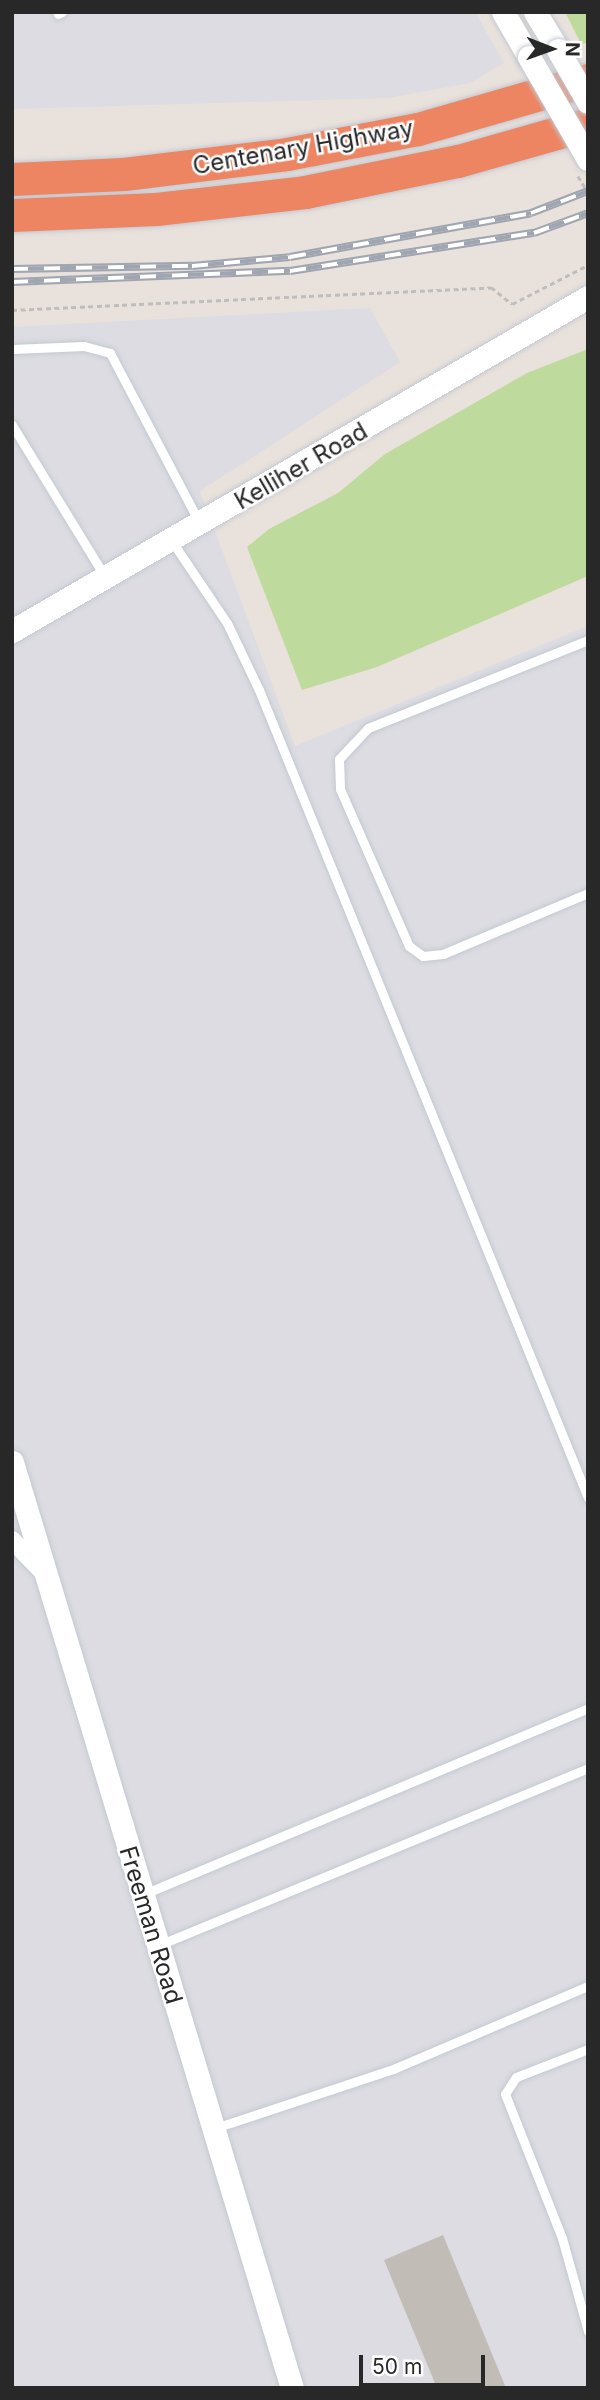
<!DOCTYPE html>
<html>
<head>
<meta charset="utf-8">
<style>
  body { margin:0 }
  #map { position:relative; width:600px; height:2400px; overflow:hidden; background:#e9e1dc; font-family:Inter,sans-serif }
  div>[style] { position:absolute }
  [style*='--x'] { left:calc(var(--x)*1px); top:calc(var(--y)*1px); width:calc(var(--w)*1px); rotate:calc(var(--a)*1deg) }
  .industrial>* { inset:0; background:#dcdce2 }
  .green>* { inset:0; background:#bedb9d }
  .building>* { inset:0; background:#c2bcb7 }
  .path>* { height:2.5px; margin-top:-1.25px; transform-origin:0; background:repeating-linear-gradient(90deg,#bebebe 0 5px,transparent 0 8.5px) }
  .roads { filter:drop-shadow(0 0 2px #c3c9d1) drop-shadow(0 0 2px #c3c9d1) }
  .service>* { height:9px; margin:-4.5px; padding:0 4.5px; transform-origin:4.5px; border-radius:4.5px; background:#fff }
  .minor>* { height:18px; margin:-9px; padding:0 9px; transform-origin:9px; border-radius:9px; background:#fff }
  .tertiary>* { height:23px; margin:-11.5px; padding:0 11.5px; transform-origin:11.5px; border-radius:11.5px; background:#fff }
  .motorway>* { height:33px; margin:-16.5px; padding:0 16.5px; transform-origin:16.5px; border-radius:16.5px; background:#ed8563 }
  .rail>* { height:8px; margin-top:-4px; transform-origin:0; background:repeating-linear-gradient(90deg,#fff 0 16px,#9fa5b1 0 32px); box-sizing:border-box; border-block:2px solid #9fa5b1 }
  .path-bridge>* { height:2.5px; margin-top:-1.25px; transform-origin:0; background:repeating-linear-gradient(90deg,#bebebe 0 5px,transparent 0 8.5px) }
  .bridges { filter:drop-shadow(0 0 2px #c3c9d1) drop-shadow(0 0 2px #c3c9d1) }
  .tertiary-bridge>* { height:23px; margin:-11.5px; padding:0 11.5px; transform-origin:11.5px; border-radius:11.5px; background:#fff }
  span { translate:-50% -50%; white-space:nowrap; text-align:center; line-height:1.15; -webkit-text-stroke:5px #fff; paint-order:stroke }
  .street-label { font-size:24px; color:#282828 }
  .frame { position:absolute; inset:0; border:14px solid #282828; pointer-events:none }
  .north { position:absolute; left:516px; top:14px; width:70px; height:70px; -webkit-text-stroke:5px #fff; paint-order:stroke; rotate:91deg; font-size:19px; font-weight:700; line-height:28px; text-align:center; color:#282828 }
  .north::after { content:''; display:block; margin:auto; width:24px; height:32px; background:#282828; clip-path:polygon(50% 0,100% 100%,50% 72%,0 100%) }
  .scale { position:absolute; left:359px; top:2355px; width:126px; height:32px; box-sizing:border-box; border:4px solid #282828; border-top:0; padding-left:9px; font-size:21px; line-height:24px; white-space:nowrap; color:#282828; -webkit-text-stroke:5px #fff; paint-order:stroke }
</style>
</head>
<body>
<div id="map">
  <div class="industrial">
    <div style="clip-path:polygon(12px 12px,475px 12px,504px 63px,470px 83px,388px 98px,12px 109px)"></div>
    <div style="clip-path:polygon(370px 308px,400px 362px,200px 491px,295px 746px,588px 626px,588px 2388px,12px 2388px,12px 327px)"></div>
  </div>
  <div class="green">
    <div style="clip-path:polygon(565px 12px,588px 12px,588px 43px,581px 44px)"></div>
    <div style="clip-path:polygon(588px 349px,588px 576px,377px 667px,302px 690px,247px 547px,269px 529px,338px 493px,385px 454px,527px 373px)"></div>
  </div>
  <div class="building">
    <div style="clip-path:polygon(443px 2235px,506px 2388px,437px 2388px,384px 2260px)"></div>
  </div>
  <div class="path">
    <div style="--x:12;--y:310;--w:480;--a:-2.7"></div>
    <div style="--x:491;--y:287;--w:27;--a:39"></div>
    <div style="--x:512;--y:304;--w:85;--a:-27.2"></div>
  </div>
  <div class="roads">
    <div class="service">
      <div style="--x:58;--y:14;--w:4;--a:-27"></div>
      <div style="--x:12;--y:349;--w:72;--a:-2.4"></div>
      <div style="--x:84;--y:346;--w:27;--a:15"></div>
      <div style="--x:110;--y:353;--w:191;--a:62.2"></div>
      <div style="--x:12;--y:425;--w:176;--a:58.5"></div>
      <div style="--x:171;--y:540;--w:100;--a:56"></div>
      <div style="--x:227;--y:623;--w:74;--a:64.5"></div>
      <div style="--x:259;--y:690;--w:872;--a:67.84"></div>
      <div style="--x:588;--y:640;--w:237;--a:158.2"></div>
      <div style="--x:368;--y:728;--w:42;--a:133.1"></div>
      <div style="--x:339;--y:759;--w:30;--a:88"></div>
      <div style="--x:340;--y:789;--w:171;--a:66.3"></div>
      <div style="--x:409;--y:946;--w:17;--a:36"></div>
      <div style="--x:423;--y:956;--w:20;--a:-6"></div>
      <div style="--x:443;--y:954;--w:157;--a:-22.8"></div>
      <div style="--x:144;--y:1894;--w:481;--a:-22.7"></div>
      <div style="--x:159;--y:1945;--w:464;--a:-22.4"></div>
      <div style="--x:588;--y:2049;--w:77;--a:158.7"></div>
      <div style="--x:516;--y:2077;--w:20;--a:123"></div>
      <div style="--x:505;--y:2094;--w:155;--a:68.4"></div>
      <div style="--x:562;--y:2238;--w:97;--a:74.4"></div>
      <div style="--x:215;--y:2128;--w:188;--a:-18.3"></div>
      <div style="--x:393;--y:2069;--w:212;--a:-23.1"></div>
    </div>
    <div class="minor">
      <div style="--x:12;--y:1540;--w:47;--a:45.9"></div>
    </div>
    <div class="tertiary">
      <div style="--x:503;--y:12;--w:52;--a:60"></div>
      <div style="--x:535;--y:12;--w:44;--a:58.8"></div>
      <div style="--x:12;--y:631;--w:666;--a:-30.11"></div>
      <div style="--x:12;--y:1462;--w:967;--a:73.18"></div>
    </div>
    <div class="motorway">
      <div style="--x:12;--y:179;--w:112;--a:-2.6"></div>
      <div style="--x:124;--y:174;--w:164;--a:-7"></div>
      <div style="--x:287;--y:154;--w:133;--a:-10.8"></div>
      <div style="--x:418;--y:129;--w:177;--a:-16.1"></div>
      <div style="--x:12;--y:215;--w:144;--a:-2.4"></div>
      <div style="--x:156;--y:209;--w:150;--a:-6.5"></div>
      <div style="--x:305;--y:192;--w:156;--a:-11.5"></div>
      <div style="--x:458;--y:161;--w:135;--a:-15.9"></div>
    </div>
  </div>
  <div class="rail">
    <div style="--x:12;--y:269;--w:180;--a:-1"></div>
    <div style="--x:192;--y:266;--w:98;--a:-5.2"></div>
    <div style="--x:290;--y:257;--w:245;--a:-10.3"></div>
    <div style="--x:531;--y:213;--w:61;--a:-21.1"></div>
    <div style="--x:12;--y:282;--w:278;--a:-2.3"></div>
    <div style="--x:290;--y:271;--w:247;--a:-8.9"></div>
    <div style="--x:534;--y:233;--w:58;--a:-20.3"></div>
  </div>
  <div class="path-bridge">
    <div style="--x:578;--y:176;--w:19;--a:58"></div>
  </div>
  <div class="bridges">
    <div class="tertiary-bridge">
      <div style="--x:558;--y:50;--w:60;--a:60"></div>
      <div style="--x:529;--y:57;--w:118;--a:60"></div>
    </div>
  </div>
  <div class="street-label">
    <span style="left:303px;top:147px;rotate:-10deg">Centenary Highway</span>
    <span style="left:301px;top:466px;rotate:-30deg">Kelliher Road</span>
    <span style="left:151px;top:1925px;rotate:73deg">Freeman Road</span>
  </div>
  <div class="frame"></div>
  <div class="north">N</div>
  <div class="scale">50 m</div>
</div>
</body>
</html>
